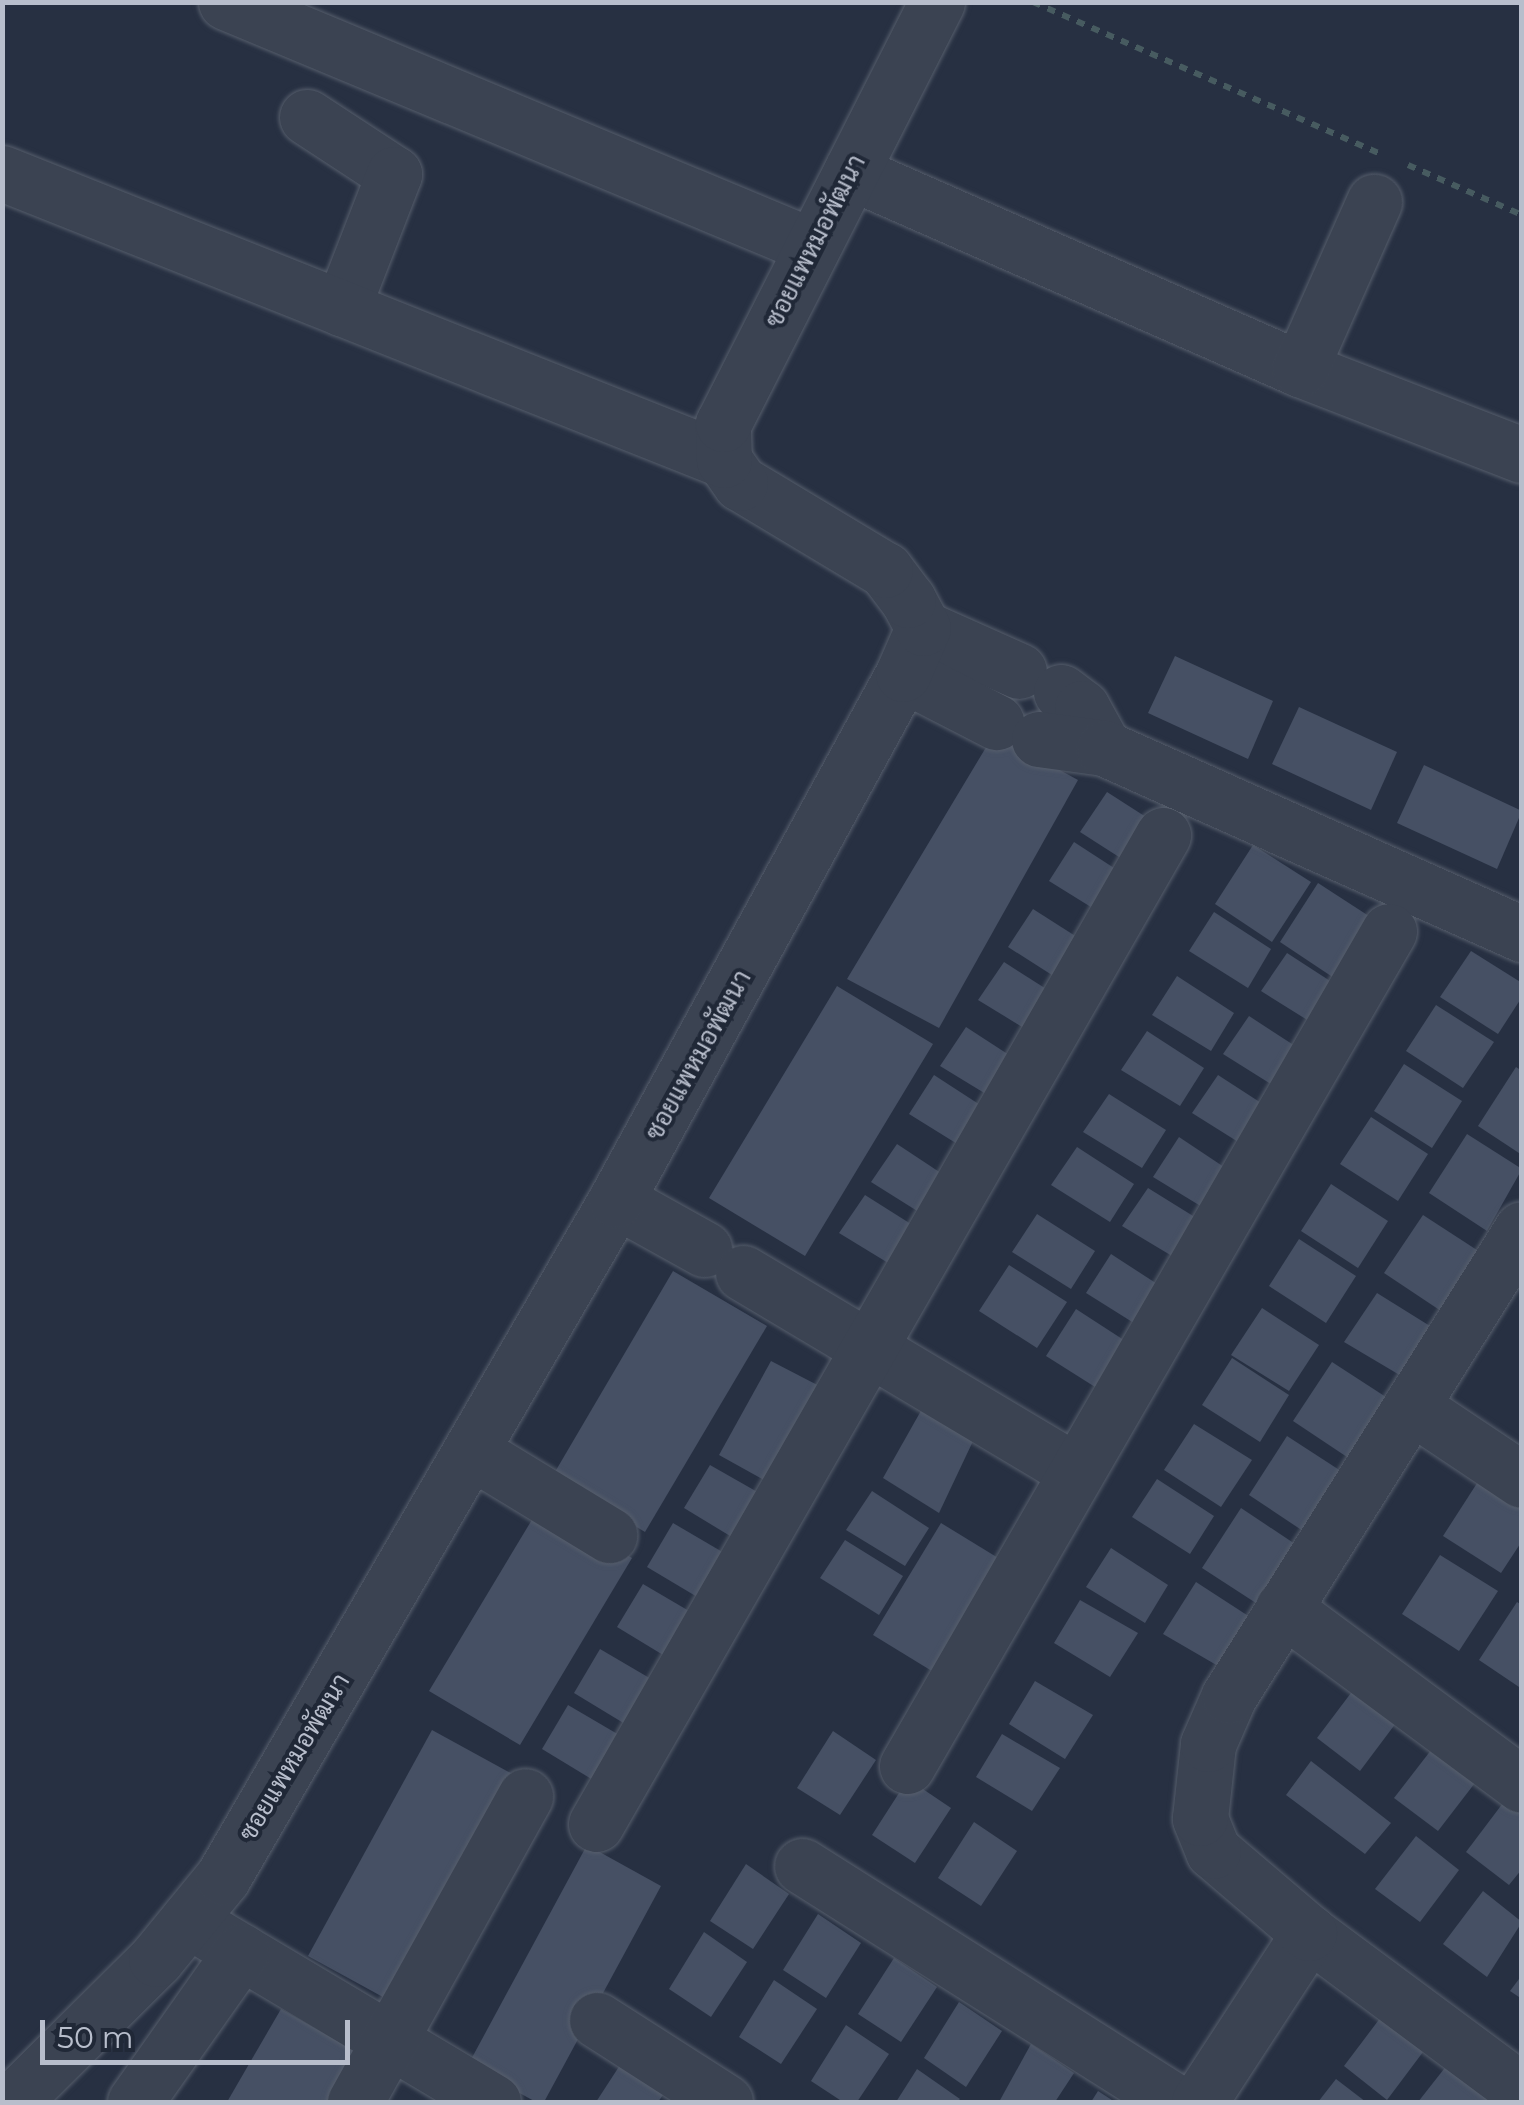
<!DOCTYPE html>
<html>
<head>
<meta charset="utf-8">
<style>
  body { margin:0 }
  #map { position:relative; width:1524px; height:2105px; overflow:hidden; background:#273042; font-family:Montserrat,Sarabun,sans-serif }
  div>[style] { position:absolute }
  [style*='--x'] { left:calc(var(--x)*1px); top:calc(var(--y)*1px); width:calc(var(--w)*1px); rotate:calc(var(--a)*1deg) }
  .building>* { inset:0; background:#465064 }
  .path>* { height:6px; margin-top:-3px; transform-origin:0; background:repeating-linear-gradient(90deg,#475b60 0 8px,transparent 0 16px) }
  .roads { filter:drop-shadow(0 0 2px #565e6c) drop-shadow(0 0 2px #565e6c) }
  .minor>* { height:55px; margin:-27.5px; padding:0 27.5px; transform-origin:27.5px; border-radius:27.5px; background:#3b4352 }
  span { translate:-50% -50%; white-space:nowrap; text-align:center; line-height:1.15; -webkit-text-stroke:8px #202837; paint-order:stroke }
  .street-label { font-size:25px; color:#b8becc }
  .frame { position:absolute; inset:0; border:5px solid #b8becc; pointer-events:none }
  .scale { position:absolute; left:40px; top:2020px; width:310px; height:45px; box-sizing:border-box; border:5px solid #b8becc; border-top:0; padding-left:12px; font-size:30px; line-height:35px; white-space:nowrap; color:#b8becc; -webkit-text-stroke:8px #202837; paint-order:stroke }
</style>
</head>
<body>
<div id="map">
  <div class="building">
    <div style="clip-path:polygon(1175px 656px,1273px 701px,1248px 759px,1148px 713px)"></div>
    <div style="clip-path:polygon(1299px 707px,1397px 752px,1371px 810px,1272px 764px)"></div>
    <div style="clip-path:polygon(994px 734px,1078px 780px,939px 1028px,847px 979px)"></div>
    <div style="clip-path:polygon(1424px 765px,1522px 811px,1497px 869px,1397px 823px)"></div>
    <div style="clip-path:polygon(1107px 792px,1160px 826px,1133px 866px,1080px 832px)"></div>
    <div style="clip-path:polygon(1074px 842px,1131px 879px,1107px 917px,1049px 881px)"></div>
    <div style="clip-path:polygon(1253px 845px,1311px 882px,1272px 942px,1215px 904px)"></div>
    <div style="clip-path:polygon(1318px 883px,1375px 920px,1337px 980px,1280px 942px)"></div>
    <div style="clip-path:polygon(1033px 909px,1091px 946px,1066px 984px,1008px 947px)"></div>
    <div style="clip-path:polygon(1214px 912px,1271px 949px,1248px 988px,1189px 951px)"></div>
    <div style="clip-path:polygon(1471px 951px,1522px 983px,1522px 997px,1498px 1034px,1440px 997px)"></div>
    <div style="clip-path:polygon(1287px 953px,1344px 990px,1320px 1028px,1261px 991px)"></div>
    <div style="clip-path:polygon(1004px 962px,1062px 999px,1037px 1036px,978px 1000px)"></div>
    <div style="clip-path:polygon(1177px 976px,1234px 1013px,1211px 1051px,1152px 1015px)"></div>
    <div style="clip-path:polygon(837px 986px,933px 1044px,805px 1256px,709px 1198px)"></div>
    <div style="clip-path:polygon(1436px 1005px,1494px 1042px,1463px 1088px,1406px 1051px)"></div>
    <div style="clip-path:polygon(1249px 1016px,1306px 1053px,1282px 1091px,1223px 1054px)"></div>
    <div style="clip-path:polygon(966px 1027px,1023px 1064px,999px 1102px,940px 1066px)"></div>
    <div style="clip-path:polygon(1147px 1031px,1204px 1068px,1180px 1106px,1121px 1070px)"></div>
    <div style="clip-path:polygon(1404px 1064px,1462px 1101px,1432px 1148px,1374px 1111px)"></div>
    <div style="clip-path:polygon(1516px 1067px,1522px 1071px,1522px 1155px,1478px 1126px)"></div>
    <div style="clip-path:polygon(934px 1075px,991px 1112px,967px 1150px,909px 1114px)"></div>
    <div style="clip-path:polygon(1218px 1075px,1275px 1112px,1251px 1150px,1192px 1113px)"></div>
    <div style="clip-path:polygon(1109px 1094px,1166px 1130px,1142px 1168px,1083px 1132px)"></div>
    <div style="clip-path:polygon(1371px 1117px,1428px 1154px,1398px 1201px,1340px 1164px)"></div>
    <div style="clip-path:polygon(1467px 1134px,1522px 1169px,1487px 1231px,1429px 1193px)"></div>
    <div style="clip-path:polygon(1179px 1137px,1236px 1175px,1212px 1213px,1153px 1177px)"></div>
    <div style="clip-path:polygon(897px 1144px,953px 1181px,930px 1219px,871px 1182px)"></div>
    <div style="clip-path:polygon(1077px 1147px,1134px 1184px,1110px 1222px,1051px 1185px)"></div>
    <div style="clip-path:polygon(1331px 1184px,1388px 1221px,1358px 1268px,1301px 1231px)"></div>
    <div style="clip-path:polygon(1148px 1188px,1206px 1224px,1182px 1262px,1122px 1226px)"></div>
    <div style="clip-path:polygon(865px 1195px,922px 1231px,898px 1269px,839px 1233px)"></div>
    <div style="clip-path:polygon(1037px 1214px,1095px 1251px,1071px 1289px,1012px 1252px)"></div>
    <div style="clip-path:polygon(1423px 1215px,1480px 1252px,1441px 1311px,1384px 1273px)"></div>
    <div style="clip-path:polygon(1299px 1239px,1356px 1276px,1326px 1323px,1269px 1286px)"></div>
    <div style="clip-path:polygon(1111px 1254px,1168px 1291px,1145px 1330px,1086px 1293px)"></div>
    <div style="clip-path:polygon(1009px 1265px,1067px 1302px,1037px 1348px,979px 1311px)"></div>
    <div style="clip-path:polygon(673px 1271px,767px 1326px,645px 1532px,552px 1477px)"></div>
    <div style="clip-path:polygon(1377px 1293px,1438px 1331px,1408px 1380px,1344px 1342px)"></div>
    <div style="clip-path:polygon(1262px 1308px,1319px 1345px,1289px 1391px,1231px 1355px)"></div>
    <div style="clip-path:polygon(1076px 1309px,1133px 1346px,1103px 1392px,1046px 1356px)"></div>
    <div style="clip-path:polygon(1232px 1358px,1289px 1395px,1260px 1442px,1202px 1405px)"></div>
    <div style="clip-path:polygon(771px 1361px,827px 1390px,775px 1486px,719px 1455px)"></div>
    <div style="clip-path:polygon(1332px 1362px,1389px 1399px,1350px 1459px,1293px 1421px)"></div>
    <div style="clip-path:polygon(922px 1409px,974px 1439px,939px 1513px,883px 1478px)"></div>
    <div style="clip-path:polygon(1194px 1424px,1252px 1460px,1221px 1507px,1164px 1470px)"></div>
    <div style="clip-path:polygon(1287px 1436px,1344px 1473px,1306px 1533px,1249px 1495px)"></div>
    <div style="clip-path:polygon(710px 1465px,768px 1498px,740px 1542px,684px 1508px)"></div>
    <div style="clip-path:polygon(1481px 1477px,1522px 1502px,1522px 1541px,1501px 1573px,1443px 1536px)"></div>
    <div style="clip-path:polygon(1157px 1479px,1214px 1516px,1190px 1554px,1132px 1517px)"></div>
    <div style="clip-path:polygon(872px 1491px,929px 1528px,905px 1566px,846px 1530px)"></div>
    <div style="clip-path:polygon(542px 1503px,632px 1558px,520px 1745px,429px 1691px)"></div>
    <div style="clip-path:polygon(1241px 1508px,1298px 1546px,1259px 1605px,1202px 1568px)"></div>
    <div style="clip-path:polygon(673px 1523px,731px 1557px,704px 1601px,647px 1567px)"></div>
    <div style="clip-path:polygon(941px 1523px,1008px 1564px,940px 1676px,873px 1635px)"></div>
    <div style="clip-path:polygon(845px 1540px,903px 1576px,879px 1615px,820px 1578px)"></div>
    <div style="clip-path:polygon(1111px 1548px,1168px 1585px,1145px 1623px,1086px 1587px)"></div>
    <div style="clip-path:polygon(1440px 1555px,1498px 1591px,1459px 1651px,1402px 1614px)"></div>
    <div style="clip-path:polygon(1196px 1582px,1253px 1619px,1225px 1670px,1163px 1634px)"></div>
    <div style="clip-path:polygon(643px 1584px,701px 1618px,673px 1661px,617px 1627px)"></div>
    <div style="clip-path:polygon(1080px 1600px,1138px 1633px,1110px 1677px,1054px 1643px)"></div>
    <div style="clip-path:polygon(1517px 1602px,1522px 1605px,1522px 1689px,1479px 1660px)"></div>
    <div style="clip-path:polygon(600px 1649px,658px 1683px,630px 1727px,574px 1693px)"></div>
    <div style="clip-path:polygon(1035px 1681px,1093px 1715px,1065px 1759px,1009px 1724px)"></div>
    <div style="clip-path:polygon(1357px 1685px,1399px 1719px,1360px 1771px,1317px 1738px)"></div>
    <div style="clip-path:polygon(568px 1705px,626px 1739px,598px 1783px,542px 1749px)"></div>
    <div style="clip-path:polygon(432px 1730px,516px 1776px,392px 2002px,308px 1956px)"></div>
    <div style="clip-path:polygon(833px 1731px,876px 1760px,840px 1815px,797px 1788px)"></div>
    <div style="clip-path:polygon(1002px 1734px,1060px 1768px,1032px 1811px,976px 1777px)"></div>
    <div style="clip-path:polygon(1435px 1745px,1478px 1779px,1438px 1831px,1394px 1798px)"></div>
    <div style="clip-path:polygon(1311px 1761px,1391px 1823px,1365px 1854px,1286px 1795px)"></div>
    <div style="clip-path:polygon(908px 1779px,951px 1808px,915px 1863px,872px 1835px)"></div>
    <div style="clip-path:polygon(1506px 1799px,1522px 1811px,1522px 1869px,1509px 1885px,1466px 1852px)"></div>
    <div style="clip-path:polygon(974px 1822px,1017px 1851px,981px 1906px,938px 1878px)"></div>
    <div style="clip-path:polygon(1416px 1836px,1459px 1870px,1420px 1922px,1375px 1889px)"></div>
    <div style="clip-path:polygon(587px 1845px,661px 1886px,544px 2102px,536px 2102px,468px 2065px)"></div>
    <div style="clip-path:polygon(746px 1864px,789px 1894px,753px 1949px,710px 1921px)"></div>
    <div style="clip-path:polygon(1483px 1891px,1522px 1922px,1487px 1977px,1443px 1944px)"></div>
    <div style="clip-path:polygon(818px 1914px,861px 1943px,826px 1998px,783px 1970px)"></div>
    <div style="clip-path:polygon(704px 1932px,747px 1962px,711px 2017px,669px 1989px)"></div>
    <div style="clip-path:polygon(894px 1958px,937px 1987px,901px 2042px,858px 2014px)"></div>
    <div style="clip-path:polygon(1522px 1975px,1522px 1999px,1510px 1991px)"></div>
    <div style="clip-path:polygon(774px 1980px,817px 2009px,781px 2064px,739px 2037px)"></div>
    <div style="clip-path:polygon(959px 2002px,1002px 2031px,966px 2087px,924px 2058px)"></div>
    <div style="clip-path:polygon(281px 2009px,362px 2055px,335px 2102px,227px 2102px)"></div>
    <div style="clip-path:polygon(1384px 2013px,1426px 2048px,1387px 2100px,1344px 2066px)"></div>
    <div style="clip-path:polygon(846px 2025px,889px 2054px,857px 2102px,843px 2102px,811px 2081px)"></div>
    <div style="clip-path:polygon(1031px 2044px,1074px 2073px,1055px 2102px,999px 2102px)"></div>
    <div style="clip-path:polygon(1451px 2060px,1493px 2094px,1487px 2102px,1418px 2102px)"></div>
    <div style="clip-path:polygon(622px 2062px,665px 2092px,658px 2102px,596px 2102px)"></div>
    <div style="clip-path:polygon(917px 2069px,960px 2099px,957px 2102px,896px 2102px)"></div>
    <div style="clip-path:polygon(1336px 2079px,1366px 2102px,1318px 2102px)"></div>
    <div style="clip-path:polygon(1098px 2091px,1115px 2102px,1091px 2102px)"></div>
  </div>
  <div class="path">
    <div style="--x:1033;--y:2;--w:377;--a:23.6"></div>
    <div style="--x:1408;--y:165;--w:124;--a:23.7"></div>
  </div>
  <div class="roads">
    <div class="minor">
      <div style="--x:226;--y:2;--w:635;--a:22.61"></div>
      <div style="--x:307;--y:117;--w:104;--a:33.2"></div>
      <div style="--x:394;--y:174;--w:144;--a:111.2"></div>
      <div style="--x:851;--y:172;--w:490;--a:23.7"></div>
      <div style="--x:1300;--y:369;--w:238;--a:21.2"></div>
      <div style="--x:2;--y:173;--w:777;--a:21.68"></div>
      <div style="--x:1300;--y:369;--w:183;--a:-66.1"></div>
      <div style="--x:923;--y:628;--w:105;--a:24.1"></div>
      <div style="--x:903;--y:674;--w:105;--a:27.3"></div>
      <div style="--x:1061;--y:692;--w:26;--a:37"></div>
      <div style="--x:1082;--y:708;--w:46;--a:61.2"></div>
      <div style="--x:1039;--y:739;--w:66;--a:7.9"></div>
      <div style="--x:1104;--y:748;--w:458;--a:24"></div>
      <div style="--x:616;--y:1200;--w:101;--a:29.1"></div>
      <div style="--x:743;--y:1273;--w:385;--a:30.8"></div>
      <div style="--x:1411;--y:1406;--w:133;--a:33.7"></div>
      <div style="--x:471;--y:1451;--w:162;--a:31.3"></div>
      <div style="--x:1283;--y:1608;--w:297;--a:36.5"></div>
      <div style="--x:907;--y:1766;--w:964;--a:-60"></div>
      <div style="--x:596;--y:1824;--w:1140;--a:-60.17"></div>
      <div style="--x:802;--y:1866;--w:442;--a:32.3"></div>
      <div style="--x:188;--y:1920;--w:355;--a:30.8"></div>
      <div style="--x:1309;--y:1933;--w:265;--a:36.6"></div>
      <div style="--x:597;--y:2020;--w:152;--a:32.6"></div>
      <div style="--x:12;--y:2102;--w:203;--a:-44.8"></div>
      <div style="--x:156;--y:1959;--w:106;--a:-50.7"></div>
      <div style="--x:223;--y:1877;--w:783;--a:-59.86"></div>
      <div style="--x:616;--y:1200;--w:599;--a:-61.38"></div>
      <div style="--x:903;--y:674;--w:50;--a:-66.5"></div>
      <div style="--x:923;--y:628;--w:32;--a:-118"></div>
      <div style="--x:908;--y:600;--w:38;--a:-127"></div>
      <div style="--x:885;--y:570;--w:169;--a:-149"></div>
      <div style="--x:740;--y:483;--w:28;--a:-125"></div>
      <div style="--x:724;--y:460;--w:36;--a:-92"></div>
      <div style="--x:723;--y:424;--w:473;--a:-63.1"></div>
      <div style="--x:135;--y:2102;--w:184;--a:-54.8"></div>
      <div style="--x:355;--y:2102;--w:350;--a:-60.9"></div>
      <div style="--x:1199;--y:2102;--w:202;--a:-56.9"></div>
      <div style="--x:1309;--y:1933;--w:126;--a:-139.5"></div>
      <div style="--x:1213;--y:1851;--w:35;--a:-112"></div>
      <div style="--x:1200;--y:1818;--w:74;--a:-83.8"></div>
      <div style="--x:1208;--y:1744;--w:52;--a:-66.4"></div>
      <div style="--x:1229;--y:1696;--w:551;--a:-57.9"></div>
    </div>
  </div>
  <div class="street-label">
    <span style="left:815px;top:241px;rotate:-63deg">ซอยแพหมอพัฒนา</span>
    <span style="left:698px;top:1055px;rotate:-61deg">ซอยแพหมอพัฒนา</span>
    <span style="left:294px;top:1757px;rotate:-59deg">ซอยแพหมอพัฒนา</span>
  </div>
  <div class="frame"></div>
  <div class="scale">50 m</div>
</div>
</body>
</html>
